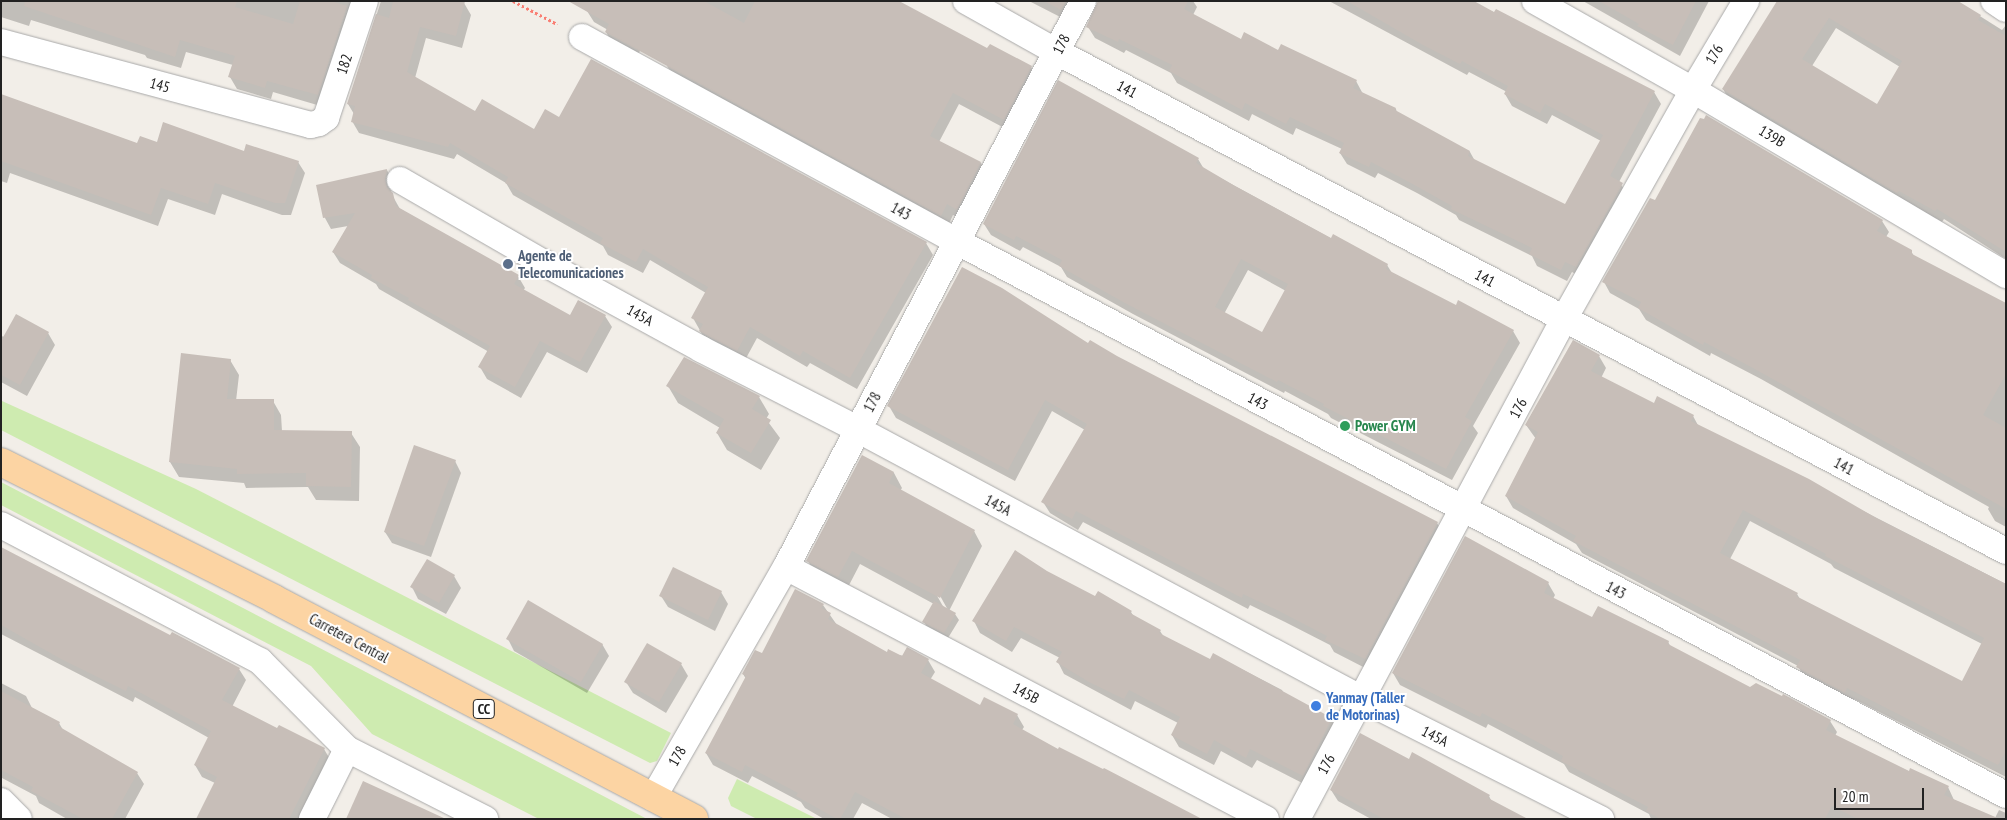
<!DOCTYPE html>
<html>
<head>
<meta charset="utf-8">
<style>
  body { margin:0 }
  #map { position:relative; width:2007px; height:820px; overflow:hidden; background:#f2eee8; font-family:"PT Sans Narrow",sans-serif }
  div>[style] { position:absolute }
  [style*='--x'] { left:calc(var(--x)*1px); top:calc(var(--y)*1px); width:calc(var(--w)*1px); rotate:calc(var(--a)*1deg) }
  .grass>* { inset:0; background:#ceebb0 }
  .shadow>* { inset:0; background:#0003 }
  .building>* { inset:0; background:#c7beb8 }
  .path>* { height:3px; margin-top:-1.5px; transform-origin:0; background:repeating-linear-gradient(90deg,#f97d72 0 2.5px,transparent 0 5px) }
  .roads { filter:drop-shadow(0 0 1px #a9a9a9) drop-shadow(0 0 1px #a9a9a9) }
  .street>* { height:26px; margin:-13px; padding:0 13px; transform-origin:13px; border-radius:13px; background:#fff }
  .primary>* { height:28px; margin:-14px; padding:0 14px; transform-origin:14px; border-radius:14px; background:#fcd4a3 }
  .dots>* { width:14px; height:14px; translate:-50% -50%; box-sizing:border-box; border:2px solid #fff; border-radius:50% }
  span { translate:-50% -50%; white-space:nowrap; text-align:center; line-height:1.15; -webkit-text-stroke:4px #fff; paint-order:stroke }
  .shield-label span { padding:1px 4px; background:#fff; border:1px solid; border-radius:4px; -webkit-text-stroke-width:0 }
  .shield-label { font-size:14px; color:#222; font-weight:700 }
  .street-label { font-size:15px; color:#222 }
  .service-label { font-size:15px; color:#4e5e75; font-weight:700 }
  .left { translate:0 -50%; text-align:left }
  .leisure-label { font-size:15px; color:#27864d; font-weight:700 }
  .shop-label { font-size:15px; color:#366cbe; font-weight:700 }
  .frame { position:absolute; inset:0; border:2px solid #222; pointer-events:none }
  .scale { position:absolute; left:1834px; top:788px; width:90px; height:22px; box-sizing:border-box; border:2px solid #222; border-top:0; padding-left:6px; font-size:15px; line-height:18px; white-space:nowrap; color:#222; -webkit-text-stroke:4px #fff; paint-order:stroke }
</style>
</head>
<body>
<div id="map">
  <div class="grass">
    <div style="clip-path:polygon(2px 401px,196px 489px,671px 733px,657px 761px,650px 763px,1px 430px)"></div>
    <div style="clip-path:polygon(1px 482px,508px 746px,647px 819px,539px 819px,372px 734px,311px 666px,1px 505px)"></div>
    <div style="clip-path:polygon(737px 779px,817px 819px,757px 819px,731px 806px,728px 798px)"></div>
  </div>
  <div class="shadow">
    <div style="clip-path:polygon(1px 1px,362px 1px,324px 107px,273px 92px,271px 99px,237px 89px,230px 77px,233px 65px,186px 52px,181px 68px,147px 58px,145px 55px,31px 20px,29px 26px,1px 17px)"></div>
    <div style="clip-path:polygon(381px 1px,456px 1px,464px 3px,471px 15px,462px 48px,426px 38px,415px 78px,476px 113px,535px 131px,560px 118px,926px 243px,933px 255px,857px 389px,810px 363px,807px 367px,757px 338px,744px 362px,707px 343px,693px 318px,706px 293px,650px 260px,643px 273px,608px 255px,603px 246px,513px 195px,506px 183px,457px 154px,454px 159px,359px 133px,352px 121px,354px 114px,348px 104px)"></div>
    <div style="clip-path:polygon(664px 1px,637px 57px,613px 44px,606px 32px,608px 30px,594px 22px,587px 11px)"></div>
    <div style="clip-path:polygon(701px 1px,893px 1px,988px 50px,1031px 67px,1038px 79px,1010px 131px,959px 104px,939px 142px,981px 163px,987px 175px,963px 220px,953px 215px,948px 226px,674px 77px,667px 66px)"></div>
    <div style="clip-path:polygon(1029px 1px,1080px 1px,1068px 21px)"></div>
    <div style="clip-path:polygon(1099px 1px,1193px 1px,1197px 7px,1193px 15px,1241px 41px,1279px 51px,1356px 81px,1363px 94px,1396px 109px,1397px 113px,1470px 152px,1475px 161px,1566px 206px,1601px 141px,1552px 115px,1547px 124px,1512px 106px,1505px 94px,1507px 92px,1469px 72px,1467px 75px,1329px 1px,1471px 1px,1654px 92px,1661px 104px,1619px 182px,1629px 196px,1583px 278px,1572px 272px,1567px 281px,1537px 266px,1532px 256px,1459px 220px,1456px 215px,1417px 193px,1378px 173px,1375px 178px,1347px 164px,1340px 153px,1342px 149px,1296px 128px,1293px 135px,1252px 114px,1249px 121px,1177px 83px,1171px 73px,1126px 50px,1124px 53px,1095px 38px,1088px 27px)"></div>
    <div style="clip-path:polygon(1583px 1px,1709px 1px,1680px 56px)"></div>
    <div style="clip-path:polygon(evenodd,1956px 1px,2002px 30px,2006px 25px,2006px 259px,1944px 219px,1942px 222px,1730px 101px,1723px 89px,1771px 13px,1956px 1px,1836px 28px,1900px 67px,1877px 106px,1812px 66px,1836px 28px)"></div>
    <div style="clip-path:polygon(1px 96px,138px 144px,157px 143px,245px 152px,298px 162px,305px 173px,291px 215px,282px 215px,222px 194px,215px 215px,168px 199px,158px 226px,10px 173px,7px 183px,1px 181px)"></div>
    <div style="clip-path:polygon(evenodd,1198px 159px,1204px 169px,1332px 239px,1387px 265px,1392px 273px,1456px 307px,1513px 331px,1520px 343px,1473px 426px,1478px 433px,1452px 480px,1331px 418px,1328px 414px,1285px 391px,1284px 393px,1133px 314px,1067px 277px,1061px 267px,1023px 247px,1020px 251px,991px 235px,984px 224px,1198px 159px,1248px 270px,1286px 291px,1263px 334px,1224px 314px,1248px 270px)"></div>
    <div style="clip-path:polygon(387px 170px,393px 182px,391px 193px,400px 209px,518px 276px,525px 288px,523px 291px,570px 317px,605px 316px,612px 327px,587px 373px,547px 352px,521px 398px,487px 379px,480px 367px,489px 352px,379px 289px,376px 284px,340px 263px,333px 252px,348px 226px,331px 229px,325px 218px,318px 186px)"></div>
    <div style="clip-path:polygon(1655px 202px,1882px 221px,1889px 232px,1886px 237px,1911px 251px,1914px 256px,2006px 305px,2006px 527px,1995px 521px,1988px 509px,1989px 507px,1761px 379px,1711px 353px,1710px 356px,1646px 320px,1639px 309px,1610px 293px,1604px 282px)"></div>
    <div style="clip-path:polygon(48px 333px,55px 345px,27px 396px,1px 382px,1px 336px,5px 337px)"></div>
    <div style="clip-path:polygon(1089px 345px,1437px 523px,1444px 535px,1371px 671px,1334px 652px,1330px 645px,1285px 622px,1250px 605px,1248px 609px,1083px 522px,1078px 530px,1050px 513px,1043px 502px,1085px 430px,1052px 411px,1015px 481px,896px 418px,889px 406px)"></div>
    <div style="clip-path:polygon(182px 354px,230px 360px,239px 375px,236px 401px,273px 401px,281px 415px,282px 431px,351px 433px,360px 447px,359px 501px,316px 500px,308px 487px,246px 488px,244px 483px,179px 477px,170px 462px)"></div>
    <div style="clip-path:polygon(evenodd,1599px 356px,1606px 368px,1601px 378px,1654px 405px,1693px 416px,1699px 427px,2006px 584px,2006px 777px,1854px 699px,1852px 704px,1805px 679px,1798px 666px,1582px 553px,1576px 544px,1513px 508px,1506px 496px,1536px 439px,1526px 425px,1599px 356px,1750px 521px,1831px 564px,1834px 568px,1982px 644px,1963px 683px,1800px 599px,1797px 594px,1730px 559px,1750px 521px)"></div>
    <div style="clip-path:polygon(668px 386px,759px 397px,769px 414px,766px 419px,780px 438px,761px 470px,727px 450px,717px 433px,720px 428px,678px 403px)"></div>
    <div style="clip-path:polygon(evenodd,862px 457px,894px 473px,902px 488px,900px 491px,974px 531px,982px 546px,949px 611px,955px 614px,959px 620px,948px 638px,927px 627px,924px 622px,934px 604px,860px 564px,846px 591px,816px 575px,808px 561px,862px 457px,938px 592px,949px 612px,944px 608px,936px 594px,938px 592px)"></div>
    <div style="clip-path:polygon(455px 461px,461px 473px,431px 557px,392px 543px,385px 532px)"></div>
    <div style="clip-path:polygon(1px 549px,170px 637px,239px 669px,246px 680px,232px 707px,278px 730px,324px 749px,331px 761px,301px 819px,198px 819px,215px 783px,202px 777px,195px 765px,209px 738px,135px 697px,133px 702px,1px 634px)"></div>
    <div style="clip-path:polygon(674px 569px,721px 592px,728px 604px,715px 631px,668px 607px,661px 596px)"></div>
    <div style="clip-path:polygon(1047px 572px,1096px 598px,1131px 612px,1134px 617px,1160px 631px,1164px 637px,1211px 661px,1214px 655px,1282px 690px,1285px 695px,1332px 721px,1339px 732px,1310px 787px,1257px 760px,1252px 768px,1221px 751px,1214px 765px,1179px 747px,1172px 735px,1178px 723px,1135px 701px,1131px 710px,1064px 674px,1058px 662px,1060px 658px,1021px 638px,1012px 652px,980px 633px,974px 621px)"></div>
    <div style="clip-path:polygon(454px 576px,461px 588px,446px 614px,418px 599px,412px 587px)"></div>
    <div style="clip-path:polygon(1548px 583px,1555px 595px,1553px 599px,1593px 619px,1668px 642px,1671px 647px,1751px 689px,1830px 721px,1837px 732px,1835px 736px,1910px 772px,1948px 787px,1954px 800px,1995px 818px,1999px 810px,2006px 813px,2006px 819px,1651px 819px,1649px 814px,1569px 772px,1564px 764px,1488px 724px,1486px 728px,1400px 685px,1393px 673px)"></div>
    <div style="clip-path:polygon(823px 605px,837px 625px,887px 653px,928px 660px,935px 672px,930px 680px,981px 707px,1017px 715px,1024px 727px,1022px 730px,1058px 751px,1200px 819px,892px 819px,862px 803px,853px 819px,824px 819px,805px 808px,801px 802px,752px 776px,748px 783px,713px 765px,706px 753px,746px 679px,743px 674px,762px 655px)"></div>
    <div style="clip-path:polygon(508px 639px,602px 644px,609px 656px,587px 693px,514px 651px)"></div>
    <div style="clip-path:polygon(681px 664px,688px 676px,666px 713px,633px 693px,626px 682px)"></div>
    <div style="clip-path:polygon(1px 683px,26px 696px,32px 708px,59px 723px,63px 730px,137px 773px,144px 784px,125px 819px,67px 819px,39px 803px,36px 796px,2px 778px)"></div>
    <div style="clip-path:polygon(1413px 754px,1489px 796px,1492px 802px,1525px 819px,1371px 819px,1338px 801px,1331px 790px,1410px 760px)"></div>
  </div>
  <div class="building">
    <div style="clip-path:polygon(25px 1px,237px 1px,235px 7px,293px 24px,300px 1px,331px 1px,347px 6px,318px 95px,267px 81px,265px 88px,228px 77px,235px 56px,180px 40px,175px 57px,24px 6px)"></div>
    <div style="clip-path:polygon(393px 1px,465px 1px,456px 36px,420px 27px,407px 72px,475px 111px,482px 99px,534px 129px,545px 109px,559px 117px,591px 59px,927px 242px,850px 378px,803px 351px,800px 356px,750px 327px,737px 351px,708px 336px,699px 331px,703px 324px,691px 318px,708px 287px,643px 249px,636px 262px,600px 243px,603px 238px,505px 183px,508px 177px,450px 143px,448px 147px,351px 122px,355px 106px,347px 104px,376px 14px,389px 18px)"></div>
    <div style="clip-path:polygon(568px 1px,704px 1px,744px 23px,755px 1px,899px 1px,987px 48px,990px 44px,1032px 66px,1004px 120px,953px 93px,930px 136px,981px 162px,957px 210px,947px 204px,941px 216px,605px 32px,609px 24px)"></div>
    <div style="clip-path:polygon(1044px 1px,1066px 1px,1061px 10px)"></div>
    <div style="clip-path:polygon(1098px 1px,1188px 1px,1184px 9px,1241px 39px,1244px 32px,1278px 50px,1281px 44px,1357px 80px,1353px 88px,1396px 108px,1395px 110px,1470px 151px,1468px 156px,1565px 204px,1603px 135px,1545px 104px,1540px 113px,1504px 94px,1508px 86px,1462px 61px,1460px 64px,1423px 45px,1347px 1px,1474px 1px,1494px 12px,1496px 9px,1655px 91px,1610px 176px,1623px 183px,1576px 267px,1565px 262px,1561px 270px,1529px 254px,1532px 248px,1451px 209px,1452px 206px,1409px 182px,1371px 162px,1369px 167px,1339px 153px,1344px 143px,1290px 117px,1286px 124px,1245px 103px,1242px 110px,1169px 71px,1172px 65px,1119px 39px,1118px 42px,1086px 27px)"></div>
    <div style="clip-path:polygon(1599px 1px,1696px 1px,1673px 45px,1637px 26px,1639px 24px)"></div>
    <div style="clip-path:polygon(evenodd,1777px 1px,1958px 1px,1981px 15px,1978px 20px,2006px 36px,2006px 252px,1937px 209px,1935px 211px,1899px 191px,1897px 193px,1722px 89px,1777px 1px,1829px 18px,1902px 61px,1877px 104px,1802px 59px,1829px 18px)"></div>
    <div style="clip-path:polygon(evenodd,1058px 80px,1199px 158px,1196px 163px,1235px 186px,1331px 238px,1333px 234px,1388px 264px,1386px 269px,1456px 305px,1458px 300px,1514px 330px,1465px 417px,1472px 421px,1446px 469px,1323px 406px,1324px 404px,1278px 380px,1277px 382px,1125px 303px,1059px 266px,1062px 260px,1016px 236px,1014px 240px,983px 224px,1058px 80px,1241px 259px,1288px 284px,1262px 332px,1215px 307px,1241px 259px)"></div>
    <div style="clip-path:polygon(1px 94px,137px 143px,140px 136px,157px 142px,163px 122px,244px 151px,246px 144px,299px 161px,285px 203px,275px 203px,215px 183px,208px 204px,161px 188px,151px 215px,1px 161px)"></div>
    <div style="clip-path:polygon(1706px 115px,1883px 220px,1877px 231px,1912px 250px,1912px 254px,2006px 303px,2006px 374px,1983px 415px,2006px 428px,2006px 509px,1753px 368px,1704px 342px,1703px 345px,1638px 308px,1641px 302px,1602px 282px,1650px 198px,1655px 200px,1700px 118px,1704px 119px)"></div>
    <div style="clip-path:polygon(387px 169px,385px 180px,387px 188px,393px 193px,396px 206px,519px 275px,514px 284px,570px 315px,578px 300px,606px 315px,580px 362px,540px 341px,515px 387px,478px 367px,490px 346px,408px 300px,409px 298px,371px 278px,372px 275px,332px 252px,355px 213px,323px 218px,316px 185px)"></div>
    <div style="clip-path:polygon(962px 267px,1002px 288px,1088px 343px,1090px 340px,1117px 356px,1438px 522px,1365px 659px,1325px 640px,1327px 636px,1277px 610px,1243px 594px,1242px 598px,1076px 511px,1072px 519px,1041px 502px,1087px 424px,1045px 400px,1008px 470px,887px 406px)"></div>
    <div style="clip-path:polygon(16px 314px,49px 332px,20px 385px,1px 375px,1px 341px)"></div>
    <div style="clip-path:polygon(evenodd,1573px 340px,1600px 355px,1591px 371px,1654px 403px,1657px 396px,1694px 415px,1691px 421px,1809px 479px,1878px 519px,2006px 584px,2006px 751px,1998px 765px,1847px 688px,1845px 693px,1796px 667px,1800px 660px,1573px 541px,1576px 536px,1505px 496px,1538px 432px,1525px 425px,1573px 340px,1743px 510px,1826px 554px,1825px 556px,1984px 638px,1962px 681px,1796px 596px,1798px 593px,1720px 553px,1743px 510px)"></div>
    <div style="clip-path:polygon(181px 353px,231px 359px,227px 399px,274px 399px,274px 430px,352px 431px,351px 487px,306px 486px,306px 473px,237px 474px,237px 469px,169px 462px)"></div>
    <div style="clip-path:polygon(684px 357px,760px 396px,752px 409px,771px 420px,751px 453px,716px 433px,724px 419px,666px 386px)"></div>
    <div style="clip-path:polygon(414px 445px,456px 460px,424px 546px,384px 532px)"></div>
    <div style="clip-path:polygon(862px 455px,894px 472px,889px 483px,975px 530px,940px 598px,852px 551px,838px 577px,806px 561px)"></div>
    <div style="clip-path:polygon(1465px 536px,1549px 582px,1544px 593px,1592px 617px,1598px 606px,1669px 641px,1668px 644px,1750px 687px,1756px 683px,1782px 696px,1783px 694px,1831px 720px,1826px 730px,1909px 771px,1910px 768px,1949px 786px,1944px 795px,2000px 819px,1858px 819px,1832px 806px,1825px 819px,1660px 819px,1646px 811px,1648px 807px,1561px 761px,1563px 756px,1517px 731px,1482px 713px,1480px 717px,1392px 673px)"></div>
    <div style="clip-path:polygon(1px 547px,170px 635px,172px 632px,240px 668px,222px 700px,277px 728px,279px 725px,325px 748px,289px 819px,196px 819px,217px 777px,194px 765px,211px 731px,128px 686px,126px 691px,61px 659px,1px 625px)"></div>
    <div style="clip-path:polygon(1015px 550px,1047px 571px,1095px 596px,1098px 591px,1132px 611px,1130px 613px,1161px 630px,1159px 633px,1210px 659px,1213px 653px,1332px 718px,1303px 776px,1250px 749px,1246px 758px,1214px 740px,1207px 754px,1171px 735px,1180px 717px,1129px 690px,1124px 699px,1089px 682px,1056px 662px,1062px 652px,1014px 627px,1006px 641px,972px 621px)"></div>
    <div style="clip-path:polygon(427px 559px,455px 575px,439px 603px,410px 587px)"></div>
    <div style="clip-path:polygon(673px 567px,722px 591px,708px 620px,659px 596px)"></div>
    <div style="clip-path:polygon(795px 589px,824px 604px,821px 608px,831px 613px,828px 619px,887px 652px,888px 649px,902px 656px,907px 647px,929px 659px,921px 673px,980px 705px,984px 697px,1018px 714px,1013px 724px,1058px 749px,1059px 747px,1103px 769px,1104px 768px,1202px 819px,906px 819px,855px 792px,840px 819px,837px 819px,796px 796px,798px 793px,745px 765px,742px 772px,705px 753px,746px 676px,742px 674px,755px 650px,762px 653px)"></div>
    <div style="clip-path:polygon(528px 600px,603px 644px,581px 682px,506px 639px)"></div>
    <div style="clip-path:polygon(934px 601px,956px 613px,944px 633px,922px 622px)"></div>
    <div style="clip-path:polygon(647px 643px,682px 663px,659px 702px,624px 682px)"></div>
    <div style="clip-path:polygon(1px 691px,60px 722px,58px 726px,138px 772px,112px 819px,83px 819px,31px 791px,33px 787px,1px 770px)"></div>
    <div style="clip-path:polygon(1360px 733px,1409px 759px,1412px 752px,1490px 795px,1488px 798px,1528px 819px,1384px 819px,1330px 790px)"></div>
    <div style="clip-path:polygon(363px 781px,446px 819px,346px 819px)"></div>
  </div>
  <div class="path">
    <div style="--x:513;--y:1;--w:50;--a:27.6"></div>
  </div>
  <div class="roads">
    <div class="street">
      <div style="--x:966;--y:1;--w:104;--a:29.3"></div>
      <div style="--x:1057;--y:52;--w:1072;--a:27.74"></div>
      <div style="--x:1535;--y:1;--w:181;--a:29.4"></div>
      <div style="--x:1693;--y:90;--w:364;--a:30.6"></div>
      <div style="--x:1994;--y:1;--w:14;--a:34"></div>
      <div style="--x:582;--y:37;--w:428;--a:28.6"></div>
      <div style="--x:958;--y:242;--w:1185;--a:27.82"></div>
      <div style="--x:1;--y:42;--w:321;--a:15"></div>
      <div style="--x:311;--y:125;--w:8;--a:-14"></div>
      <div style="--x:319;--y:123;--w:9;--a:-36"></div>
      <div style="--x:326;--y:118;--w:123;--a:-71.6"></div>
      <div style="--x:400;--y:180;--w:166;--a:30"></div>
      <div style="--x:544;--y:263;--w:179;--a:28.7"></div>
      <div style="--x:701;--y:349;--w:175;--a:27.1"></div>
      <div style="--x:857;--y:429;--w:570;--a:28.14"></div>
      <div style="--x:1360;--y:698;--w:270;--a:26.7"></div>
      <div style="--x:1;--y:525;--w:293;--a:27.7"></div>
      <div style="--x:260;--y:661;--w:124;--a:45.3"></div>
      <div style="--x:347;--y:749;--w:155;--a:26.9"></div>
      <div style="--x:786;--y:567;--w:542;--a:27.7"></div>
      <div style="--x:653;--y:798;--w:267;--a:-60.1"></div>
      <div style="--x:786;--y:567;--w:639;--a:-62.31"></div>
      <div style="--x:1;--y:801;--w:25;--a:45"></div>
      <div style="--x:312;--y:819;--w:78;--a:-63.4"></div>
      <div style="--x:1297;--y:819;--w:567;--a:-61.9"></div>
      <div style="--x:1564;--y:319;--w:263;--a:-60.6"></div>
      <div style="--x:1693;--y:90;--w:104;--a:-59.2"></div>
    </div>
    <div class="primary">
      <div style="--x:1;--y:462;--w:305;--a:26.6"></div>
      <div style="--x:274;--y:599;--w:474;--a:27.6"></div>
    </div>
  </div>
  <div class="dots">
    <div style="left:508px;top:264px;background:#5c6f8a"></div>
    <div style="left:1345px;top:426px;background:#2e9e5b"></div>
    <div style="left:1316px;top:706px;background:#3f7fe0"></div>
  </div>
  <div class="shield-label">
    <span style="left:484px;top:709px">CC</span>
  </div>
  <div class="street-label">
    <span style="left:1061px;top:44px;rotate:-63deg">178</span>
    <span style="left:1714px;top:54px;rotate:-59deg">176</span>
    <span style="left:344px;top:64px;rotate:-72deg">182</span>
    <span style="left:160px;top:85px;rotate:15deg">145</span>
    <span style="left:1127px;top:89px;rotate:28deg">141</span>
    <span style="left:1772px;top:136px;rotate:31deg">139B</span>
    <span style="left:901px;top:211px;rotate:29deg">143</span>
    <span style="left:1485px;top:278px;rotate:28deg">141</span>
    <span style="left:640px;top:315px;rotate:29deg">145A</span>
    <span style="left:1258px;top:401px;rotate:28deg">143</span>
    <span style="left:872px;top:402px;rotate:-62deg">178</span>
    <span style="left:1518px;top:408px;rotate:-62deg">176</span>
    <span style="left:1844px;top:466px;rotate:28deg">141</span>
    <span style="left:998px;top:505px;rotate:28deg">145A</span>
    <span style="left:1616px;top:590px;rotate:28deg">143</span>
    <span style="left:349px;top:638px;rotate:28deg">Carretera Central</span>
    <span style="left:1026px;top:693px;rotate:28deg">145B</span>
    <span style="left:1435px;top:736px;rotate:27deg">145A</span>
    <span style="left:677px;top:756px;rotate:-60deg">178</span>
    <span style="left:1326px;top:764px;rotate:-62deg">176</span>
  </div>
  <div class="service-label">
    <span class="left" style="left:518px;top:264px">Agente de<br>Telecomunicaciones</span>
  </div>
  <div class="leisure-label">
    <span class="left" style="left:1355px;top:426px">Power GYM</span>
  </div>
  <div class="shop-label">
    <span class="left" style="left:1326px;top:706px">Yanmay (Taller<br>de Motorinas)</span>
  </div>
  <div class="frame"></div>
  <div class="scale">20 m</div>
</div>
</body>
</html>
